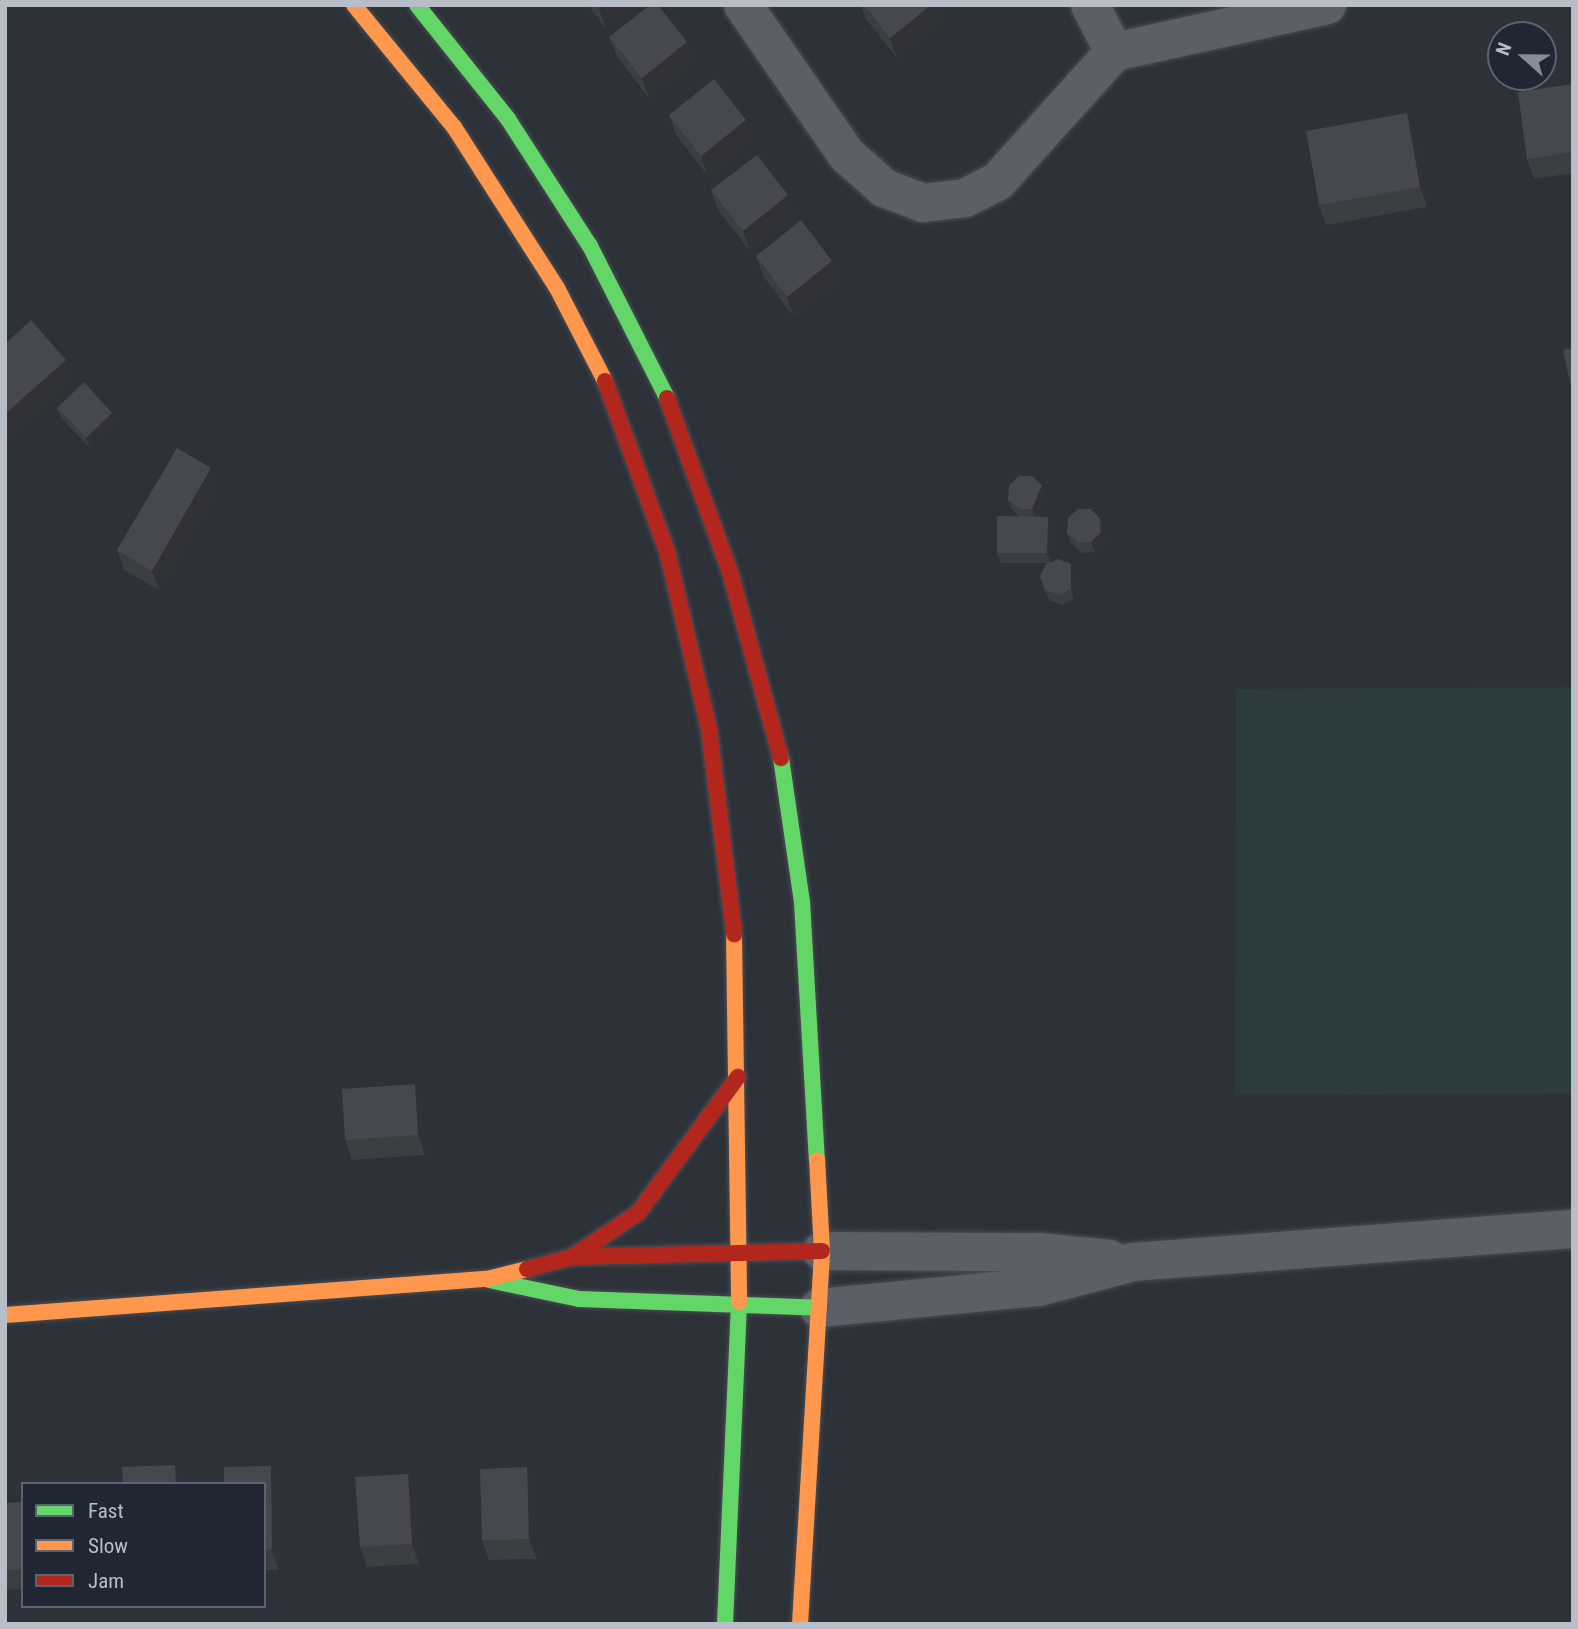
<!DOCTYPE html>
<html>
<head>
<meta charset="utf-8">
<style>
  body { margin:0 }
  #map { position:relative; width:1578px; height:1629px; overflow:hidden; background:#2d3138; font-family:"Roboto Condensed",sans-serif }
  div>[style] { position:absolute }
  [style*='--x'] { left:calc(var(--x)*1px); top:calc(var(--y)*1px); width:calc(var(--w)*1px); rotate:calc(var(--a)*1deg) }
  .green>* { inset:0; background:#2b3b3e }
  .roads { filter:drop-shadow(0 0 2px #4a4d53) drop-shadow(0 0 2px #4a4d53) }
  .street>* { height:38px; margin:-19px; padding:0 19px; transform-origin:19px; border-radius:19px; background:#5c6066 }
  .fast>* { height:16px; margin:-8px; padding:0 8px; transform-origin:8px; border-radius:8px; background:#63d668 }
  .slow>* { height:16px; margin:-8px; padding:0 8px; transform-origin:8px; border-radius:8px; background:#ff974d }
  .jam>* { height:16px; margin:-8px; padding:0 8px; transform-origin:8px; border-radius:8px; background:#b3261e }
  .wall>* { inset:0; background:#3b3e43 }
  .shaded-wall>* { inset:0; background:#303237 }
  .building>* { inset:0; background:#45484e }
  span { translate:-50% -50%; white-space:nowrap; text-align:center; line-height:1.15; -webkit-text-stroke:5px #202732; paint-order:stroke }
  .frame { position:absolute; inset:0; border:7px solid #b8bec8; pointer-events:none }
  .legend { position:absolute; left:21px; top:1482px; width:245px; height:126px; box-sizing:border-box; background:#202732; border:2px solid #5d636e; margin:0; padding:9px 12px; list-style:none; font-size:21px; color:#b8bec8 }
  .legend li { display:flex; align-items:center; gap:14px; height:35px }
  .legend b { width:35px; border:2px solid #5d636e }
  .north { position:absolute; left:1487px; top:21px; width:70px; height:70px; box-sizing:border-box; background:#202732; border:2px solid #5d636e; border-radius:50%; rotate:291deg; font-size:19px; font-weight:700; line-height:28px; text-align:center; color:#b8bec8 }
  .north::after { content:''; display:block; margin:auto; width:24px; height:32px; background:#878d96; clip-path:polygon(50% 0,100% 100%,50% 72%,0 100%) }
</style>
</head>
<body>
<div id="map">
  <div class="green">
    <div style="clip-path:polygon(1573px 687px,1573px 1094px,1235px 1095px,1236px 689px)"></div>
  </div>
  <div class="roads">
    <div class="street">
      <div style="--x:743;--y:5;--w:183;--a:55.3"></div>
      <div style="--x:847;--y:155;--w:50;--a:41.7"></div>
      <div style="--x:884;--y:188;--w:42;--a:21"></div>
      <div style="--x:923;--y:203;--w:42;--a:-6.8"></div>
      <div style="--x:965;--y:198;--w:37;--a:-27"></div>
      <div style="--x:998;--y:181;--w:173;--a:-48"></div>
      <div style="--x:1114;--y:52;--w:218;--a:-12.4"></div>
      <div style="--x:1090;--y:5;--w:53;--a:62.9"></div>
      <div style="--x:822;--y:1251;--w:217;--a:0.3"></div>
      <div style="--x:1039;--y:1252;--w:71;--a:5.6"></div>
      <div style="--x:819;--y:1308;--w:220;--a:-5.5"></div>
      <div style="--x:1038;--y:1287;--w:98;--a:-14.7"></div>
      <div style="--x:1133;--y:1262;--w:441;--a:-4.3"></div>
    </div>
    <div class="fast">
      <div style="--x:417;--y:5;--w:146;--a:51.4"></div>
      <div style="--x:508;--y:119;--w:151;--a:57.2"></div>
      <div style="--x:590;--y:246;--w:170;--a:63.1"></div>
      <div style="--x:781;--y:758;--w:146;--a:81.7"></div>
      <div style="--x:802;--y:902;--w:258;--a:86.7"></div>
      <div style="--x:489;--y:1280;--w:92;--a:11.9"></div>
      <div style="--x:579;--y:1299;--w:240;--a:2.1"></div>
      <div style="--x:725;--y:1624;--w:322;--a:-87.5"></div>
    </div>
    <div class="slow">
      <div style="--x:354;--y:5;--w:158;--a:50.7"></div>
      <div style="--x:454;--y:127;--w:191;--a:57.4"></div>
      <div style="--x:557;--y:288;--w:105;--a:62.7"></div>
      <div style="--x:734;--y:934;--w:368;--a:89.2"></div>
      <div style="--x:5;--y:1315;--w:483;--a:-4.3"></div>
      <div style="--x:487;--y:1279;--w:41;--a:-14"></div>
      <div style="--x:800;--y:1624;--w:374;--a:-86.6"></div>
      <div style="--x:822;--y:1251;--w:91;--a:-93.1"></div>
    </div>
    <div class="jam">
      <div style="--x:605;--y:381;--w:181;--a:70"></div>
      <div style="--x:667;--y:551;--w:183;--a:76.7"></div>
      <div style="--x:709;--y:729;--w:207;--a:83"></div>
      <div style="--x:667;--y:398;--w:185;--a:70.1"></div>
      <div style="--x:730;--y:572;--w:193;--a:74.7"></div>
      <div style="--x:572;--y:1257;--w:79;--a:-33.7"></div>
      <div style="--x:638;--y:1213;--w:169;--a:-53.7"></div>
      <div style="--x:527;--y:1269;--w:47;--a:-14.9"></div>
      <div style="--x:572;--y:1257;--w:250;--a:-1.4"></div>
    </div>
  </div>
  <div class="wall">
    <div style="clip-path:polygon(588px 5px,635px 5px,606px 29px)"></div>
    <div style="clip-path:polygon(861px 5px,936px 5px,942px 22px,897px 58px,865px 18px)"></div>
    <div style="clip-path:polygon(609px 37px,687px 42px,694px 62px,649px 98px,617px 57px)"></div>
    <div style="clip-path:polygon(1573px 84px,1573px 173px,1534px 179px,1527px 159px)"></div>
    <div style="clip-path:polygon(1407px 113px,1414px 133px,1427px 207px,1326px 225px,1319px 205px)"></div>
    <div style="clip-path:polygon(669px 115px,754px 140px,708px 176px,676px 135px)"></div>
    <div style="clip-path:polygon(711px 190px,788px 195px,795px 215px,750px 251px,718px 210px)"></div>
    <div style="clip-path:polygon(756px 256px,832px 261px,840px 281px,794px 317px,763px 276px)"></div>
    <div style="clip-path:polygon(57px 408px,116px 423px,90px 448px,61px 418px)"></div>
    <div style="clip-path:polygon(1042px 485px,1045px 495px,1037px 516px,1048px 517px,1051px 527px,1051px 562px,1074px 574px,1074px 599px,1062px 605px,1049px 600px,1040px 577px,1047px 563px,1001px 563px,997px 553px,1019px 516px,1012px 510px,1008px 500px)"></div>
    <div style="clip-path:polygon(219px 488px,159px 590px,124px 570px,117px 550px)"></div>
    <div style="clip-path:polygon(1104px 529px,1105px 542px,1095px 552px,1082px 553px,1071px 543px,1067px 533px)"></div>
    <div style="clip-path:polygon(422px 1104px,425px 1155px,352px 1160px,345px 1140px)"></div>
    <div style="clip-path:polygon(527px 1467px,534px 1487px,537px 1559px,489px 1560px,482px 1540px)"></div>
    <div style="clip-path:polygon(408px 1474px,415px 1494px,419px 1564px,367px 1567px,360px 1547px)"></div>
    <div style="clip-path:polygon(264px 1484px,278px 1486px,279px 1570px,264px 1570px)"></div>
    <div style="clip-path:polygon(23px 1502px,23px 1589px,5px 1590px,5px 1503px)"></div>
  </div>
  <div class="shaded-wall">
    <div style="clip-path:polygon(604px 5px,635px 5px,606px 29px,599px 9px)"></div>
    <div style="clip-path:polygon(931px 5px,936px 5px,942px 22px,897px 58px,890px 38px)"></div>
    <div style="clip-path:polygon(687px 42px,694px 62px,649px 98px,642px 78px)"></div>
    <div style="clip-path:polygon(1407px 113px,1414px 133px,1427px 207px,1420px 187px)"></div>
    <div style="clip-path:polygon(746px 120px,754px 140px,708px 176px,701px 156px)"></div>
    <div style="clip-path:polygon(788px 195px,795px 215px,750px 251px,743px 231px)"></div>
    <div style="clip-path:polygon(832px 261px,840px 281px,794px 317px,787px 297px)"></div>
    <div style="clip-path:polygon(66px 360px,74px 380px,5px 441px,5px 414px)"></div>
    <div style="clip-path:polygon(112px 413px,116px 423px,90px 448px,86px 438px)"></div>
    <div style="clip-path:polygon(211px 468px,219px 488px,159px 590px,152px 571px)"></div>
    <div style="clip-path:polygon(1042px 485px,1045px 495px,1036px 519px,1032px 509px)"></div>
    <div style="clip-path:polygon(1048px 517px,1051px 527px,1051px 563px,1047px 553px)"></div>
    <div style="clip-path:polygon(1100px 519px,1104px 529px,1105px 542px,1095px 552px,1091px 542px)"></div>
    <div style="clip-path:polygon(1071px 564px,1074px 574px,1074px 599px,1071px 589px)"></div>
    <div style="clip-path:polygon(415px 1084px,422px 1104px,425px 1155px,418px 1135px)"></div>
    <div style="clip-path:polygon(175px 1465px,182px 1484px,176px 1484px)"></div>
    <div style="clip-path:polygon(271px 1466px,278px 1486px,279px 1570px,272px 1550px)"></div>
    <div style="clip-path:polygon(527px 1467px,534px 1487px,537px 1559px,529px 1539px)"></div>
    <div style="clip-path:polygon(408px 1474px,415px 1494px,419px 1564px,412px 1544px)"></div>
  </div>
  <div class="building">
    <div style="clip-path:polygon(650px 5px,658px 5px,687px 42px,642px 78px,609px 37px)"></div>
    <div style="clip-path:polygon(864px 5px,931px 5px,890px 38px)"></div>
    <div style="clip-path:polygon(714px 79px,746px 120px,701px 156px,669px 115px)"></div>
    <div style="clip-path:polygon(1573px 84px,1573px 152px,1527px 159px,1518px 92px)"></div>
    <div style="clip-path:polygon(1407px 113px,1420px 187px,1319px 205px,1306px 131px)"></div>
    <div style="clip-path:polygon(757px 155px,788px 195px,743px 231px,711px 190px)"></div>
    <div style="clip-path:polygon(801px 220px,832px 261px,787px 297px,756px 256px)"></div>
    <div style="clip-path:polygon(31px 320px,66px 360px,5px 414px,5px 344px)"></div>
    <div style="clip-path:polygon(1573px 348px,1573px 396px,1563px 350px)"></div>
    <div style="clip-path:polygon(84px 382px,112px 413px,86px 438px,57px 408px)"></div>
    <div style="clip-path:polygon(177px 448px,211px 468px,152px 571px,117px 550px)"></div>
    <div style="clip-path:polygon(1019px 476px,1032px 476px,1042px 485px,1032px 509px,1019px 509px,1008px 500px,1009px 485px)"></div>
    <div style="clip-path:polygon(1078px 509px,1091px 509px,1100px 519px,1101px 532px,1091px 542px,1078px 543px,1067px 533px,1068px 518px)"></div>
    <div style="clip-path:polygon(997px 516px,1048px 517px,1047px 553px,997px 553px)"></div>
    <div style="clip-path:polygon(1058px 559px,1071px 564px,1071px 589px,1059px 595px,1045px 590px,1040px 577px,1046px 564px)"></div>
    <div style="clip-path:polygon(415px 1084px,418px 1135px,345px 1140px,342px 1089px)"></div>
    <div style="clip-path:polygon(175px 1465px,176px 1484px,123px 1484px,122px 1467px)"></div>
    <div style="clip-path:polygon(271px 1466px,272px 1550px,264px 1550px,264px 1484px,224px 1484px,224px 1467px)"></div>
    <div style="clip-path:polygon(527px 1467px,529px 1539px,482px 1540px,480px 1469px)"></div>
    <div style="clip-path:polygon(408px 1474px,412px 1544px,360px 1547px,355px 1477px)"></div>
    <div style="clip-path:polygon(23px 1502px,23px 1569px,5px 1570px,5px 1503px)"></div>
  </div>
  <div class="frame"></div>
  <ul class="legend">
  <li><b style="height:9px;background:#63d668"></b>Fast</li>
  <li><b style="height:9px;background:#ff974d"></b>Slow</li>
  <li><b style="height:9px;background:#b3261e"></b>Jam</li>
  </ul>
  <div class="north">N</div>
</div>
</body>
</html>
